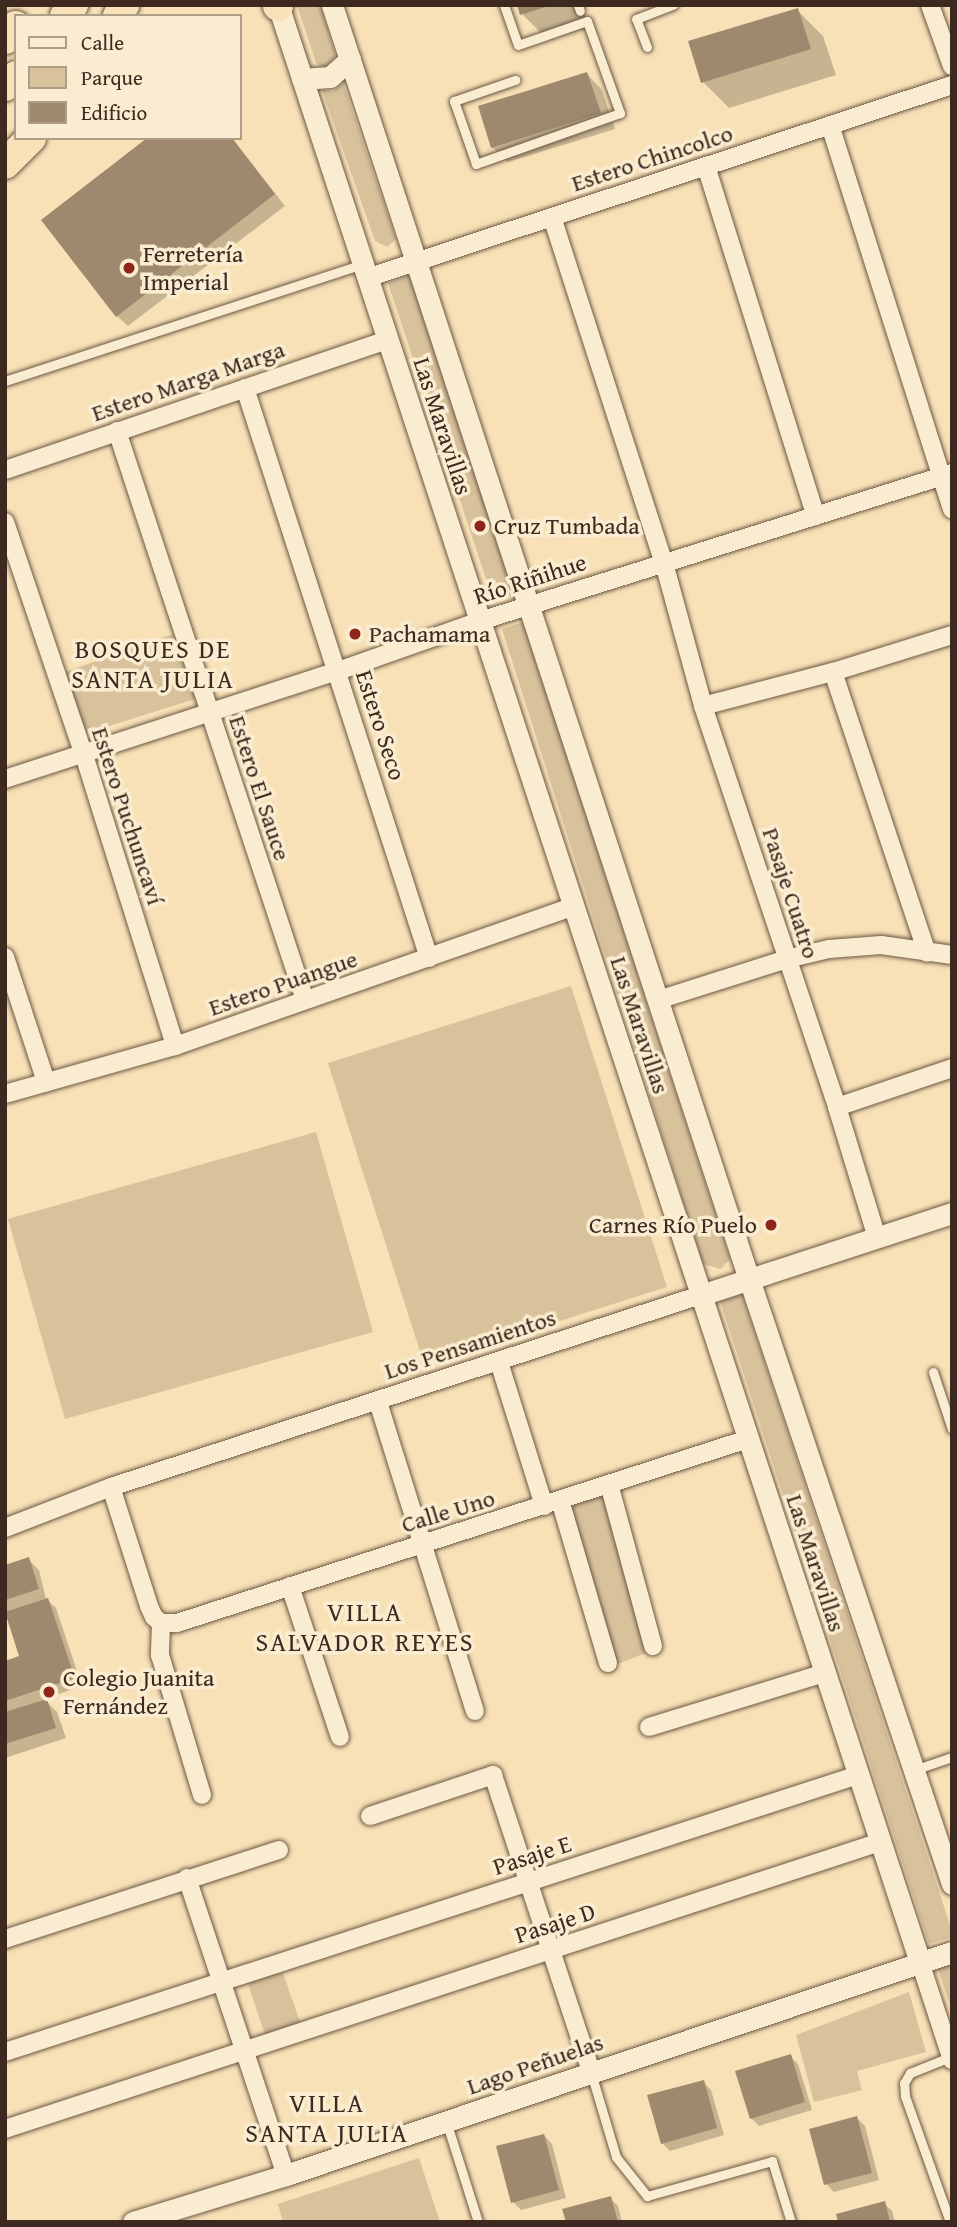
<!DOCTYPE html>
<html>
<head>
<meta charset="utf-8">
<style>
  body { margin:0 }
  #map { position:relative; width:957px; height:2227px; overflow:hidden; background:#f8e1b6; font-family:"Gentium Book Plus",serif }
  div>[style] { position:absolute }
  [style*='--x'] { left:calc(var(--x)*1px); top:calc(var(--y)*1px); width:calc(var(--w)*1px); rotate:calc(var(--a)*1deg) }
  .green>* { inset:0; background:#d8c29c }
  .shadow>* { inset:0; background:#0003 }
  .building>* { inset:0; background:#9e896e }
  .roads { filter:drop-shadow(0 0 2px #6c5745) drop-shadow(0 0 2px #6c5745) }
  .service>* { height:9px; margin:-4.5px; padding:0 4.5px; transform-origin:4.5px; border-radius:4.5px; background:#faecd0 }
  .minor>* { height:18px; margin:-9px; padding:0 9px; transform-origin:9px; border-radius:9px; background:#faecd0 }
  .tertiary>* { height:21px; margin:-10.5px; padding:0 10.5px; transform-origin:10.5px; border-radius:10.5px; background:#faecd0 }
  .trunk>* { height:30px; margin:-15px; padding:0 15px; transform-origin:15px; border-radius:15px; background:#f8e1b6 }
  .dots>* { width:19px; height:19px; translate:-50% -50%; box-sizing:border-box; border:4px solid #faecd0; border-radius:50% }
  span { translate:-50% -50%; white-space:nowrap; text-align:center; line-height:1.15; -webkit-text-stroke:7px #faecd0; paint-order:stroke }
  .street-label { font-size:24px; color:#3d291f }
  .poi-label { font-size:24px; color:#3d291f }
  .left { translate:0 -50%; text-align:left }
  .right { translate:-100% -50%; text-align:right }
  .neighbourhood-label { font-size:26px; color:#3d291f; letter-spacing:2px }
  .frame { position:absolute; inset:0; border:7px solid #3d291f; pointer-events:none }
  .legend { position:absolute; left:14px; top:14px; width:228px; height:126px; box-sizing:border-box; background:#faecd0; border:2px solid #ae9e89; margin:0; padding:9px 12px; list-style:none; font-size:21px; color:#3d291f }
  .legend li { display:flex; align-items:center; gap:14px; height:35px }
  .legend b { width:35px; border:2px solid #ae9e89 }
</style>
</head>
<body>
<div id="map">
  <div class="green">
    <div style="clip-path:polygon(297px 5px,321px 5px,335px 55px,326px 69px,316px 63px)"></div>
    <div style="clip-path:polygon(343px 83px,396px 239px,387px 247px,375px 241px,322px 90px,333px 91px)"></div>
    <div style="clip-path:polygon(409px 275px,514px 594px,493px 600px,388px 283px)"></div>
    <div style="clip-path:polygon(523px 622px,730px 1259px,721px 1269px,703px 1264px,502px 629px)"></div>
    <div style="clip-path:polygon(173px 634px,195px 699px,84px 734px,65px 672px)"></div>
    <div style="clip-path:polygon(571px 986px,667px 1287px,424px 1364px,328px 1063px)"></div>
    <div style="clip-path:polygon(316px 1132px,373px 1332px,65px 1419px,8px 1219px)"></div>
    <div style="clip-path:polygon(742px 1294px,952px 1931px,952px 1937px,929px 1944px,720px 1301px)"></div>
    <div style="clip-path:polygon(605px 1489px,652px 1651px,614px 1665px,565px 1503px)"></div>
    <div style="clip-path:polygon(952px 1964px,952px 2011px,938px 1969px)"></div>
    <div style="clip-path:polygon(283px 1973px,301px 2025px,265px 2035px,247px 1981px)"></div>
    <div style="clip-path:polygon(909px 1992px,926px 2052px,857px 2071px,862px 2090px,814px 2102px,796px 2035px)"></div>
    <div style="clip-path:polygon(419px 2158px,440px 2222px,283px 2222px,278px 2204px)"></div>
  </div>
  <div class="shadow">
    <div style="clip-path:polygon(519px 5px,582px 5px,589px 27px,548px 40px,522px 14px)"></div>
    <div style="clip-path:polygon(797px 10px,823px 36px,836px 75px,729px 108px,703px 82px)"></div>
    <div style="clip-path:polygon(587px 74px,602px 90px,615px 129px,508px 162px,492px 147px)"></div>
    <div style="clip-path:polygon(150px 138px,232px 138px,285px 206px,128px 326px,117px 316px)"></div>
    <div style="clip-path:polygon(28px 1559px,39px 1570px,46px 1599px,56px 1608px,82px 1686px,44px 1699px,57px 1712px,66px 1738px,5px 1758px,5px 1663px,22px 1657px,5px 1613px,5px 1567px)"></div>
    <div style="clip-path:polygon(790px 2056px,798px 2064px,812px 2110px,759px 2126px,751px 2118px)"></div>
    <div style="clip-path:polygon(703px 2082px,711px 2090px,724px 2135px,670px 2151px,662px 2143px)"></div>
    <div style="clip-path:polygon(857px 2118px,865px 2126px,879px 2180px,834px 2192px,826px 2184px)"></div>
    <div style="clip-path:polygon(544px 2135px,552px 2144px,566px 2198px,521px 2210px,513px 2202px)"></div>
    <div style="clip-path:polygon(610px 2198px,618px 2206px,622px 2222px,568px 2222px)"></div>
    <div style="clip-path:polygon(884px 2203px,892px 2211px,895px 2222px,840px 2222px)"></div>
  </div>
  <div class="building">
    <div style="clip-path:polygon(517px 5px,549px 5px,549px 6px,520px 15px)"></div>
    <div style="clip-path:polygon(798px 8px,811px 49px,701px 83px,688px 41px)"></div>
    <div style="clip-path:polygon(587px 72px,601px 113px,491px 148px,478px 106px)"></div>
    <div style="clip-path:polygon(147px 138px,232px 138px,275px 194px,116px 317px,41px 220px)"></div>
    <div style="clip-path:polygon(29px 1557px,39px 1589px,5px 1600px,5px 1565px)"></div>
    <div style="clip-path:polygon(48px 1598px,75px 1678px,5px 1701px,5px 1661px,19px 1656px,5px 1612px)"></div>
    <div style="clip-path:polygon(47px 1699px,56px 1728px,5px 1744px,5px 1712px)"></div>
    <div style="clip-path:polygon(791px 2054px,805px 2102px,750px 2119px,735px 2071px)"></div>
    <div style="clip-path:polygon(704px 2080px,717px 2128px,661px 2144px,647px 2095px)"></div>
    <div style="clip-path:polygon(857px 2116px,872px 2173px,824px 2185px,809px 2129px)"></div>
    <div style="clip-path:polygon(544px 2134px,559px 2190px,511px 2203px,496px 2146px)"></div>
    <div style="clip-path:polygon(611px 2196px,618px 2222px,566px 2222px,562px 2209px)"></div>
    <div style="clip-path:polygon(885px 2201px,890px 2222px,838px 2222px,836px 2214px)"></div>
  </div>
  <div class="roads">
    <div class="service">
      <div style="--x:504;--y:5;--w:42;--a:70.7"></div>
      <div style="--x:518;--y:45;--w:73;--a:-19.2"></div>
      <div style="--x:587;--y:21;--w:98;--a:70.3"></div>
      <div style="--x:620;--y:113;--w:153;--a:160.5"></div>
      <div style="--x:476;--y:164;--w:67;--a:-109.2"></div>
      <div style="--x:454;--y:101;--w:65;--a:-19"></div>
      <div style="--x:578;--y:5;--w:6;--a:72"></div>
      <div style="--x:647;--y:47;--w:30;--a:-111"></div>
      <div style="--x:636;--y:19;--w:40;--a:-21"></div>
      <div style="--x:5;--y:381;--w:376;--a:-18.1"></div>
      <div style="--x:933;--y:1372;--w:60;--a:71.6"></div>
      <div style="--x:914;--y:1770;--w:40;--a:-18.9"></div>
      <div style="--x:591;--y:2073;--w:88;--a:73.4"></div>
      <div style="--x:616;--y:2157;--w:50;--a:51.5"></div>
      <div style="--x:647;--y:2196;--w:130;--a:-15.6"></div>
      <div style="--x:772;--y:2161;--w:64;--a:72.7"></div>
      <div style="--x:446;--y:2121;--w:106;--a:72.4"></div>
      <div style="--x:950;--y:2222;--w:134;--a:-109.7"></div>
      <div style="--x:905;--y:2096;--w:13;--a:-94"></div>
      <div style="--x:904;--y:2083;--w:12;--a:-59"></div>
      <div style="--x:910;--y:2073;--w:43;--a:-21.8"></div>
    </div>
    <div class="minor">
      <div style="--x:930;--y:5;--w:65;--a:70.2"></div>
      <div style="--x:830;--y:125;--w:403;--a:72.4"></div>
      <div style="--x:706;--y:166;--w:367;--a:72.6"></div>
      <div style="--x:552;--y:217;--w:364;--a:72.1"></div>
      <div style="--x:664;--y:563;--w:148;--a:74.7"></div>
      <div style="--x:703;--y:706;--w:423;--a:71.5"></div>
      <div style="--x:837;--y:1107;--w:137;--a:73"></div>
      <div style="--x:367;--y:278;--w:616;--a:-18.26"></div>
      <div style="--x:245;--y:388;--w:599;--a:72.11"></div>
      <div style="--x:117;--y:431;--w:599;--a:71.72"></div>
      <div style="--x:5;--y:470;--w:404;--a:-18.8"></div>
      <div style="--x:5;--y:522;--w:246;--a:71.3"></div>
      <div style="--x:84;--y:755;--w:305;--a:72.6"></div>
      <div style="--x:833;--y:672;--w:296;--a:71.5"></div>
      <div style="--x:703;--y:706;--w:134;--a:-14.7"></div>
      <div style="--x:833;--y:672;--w:125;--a:-17.3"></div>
      <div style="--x:5;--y:779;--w:350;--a:-18"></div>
      <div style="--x:338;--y:671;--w:151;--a:-19.4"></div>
      <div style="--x:480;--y:621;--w:495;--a:-17.4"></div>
      <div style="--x:5;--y:957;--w:132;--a:71.8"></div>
      <div style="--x:658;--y:1000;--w:135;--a:-17.6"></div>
      <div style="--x:787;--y:959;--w:43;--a:-13.4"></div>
      <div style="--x:829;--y:949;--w:52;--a:-4.4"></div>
      <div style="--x:881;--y:945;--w:72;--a:8"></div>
      <div style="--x:5;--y:1094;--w:177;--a:-15.8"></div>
      <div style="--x:175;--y:1046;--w:422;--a:-19.3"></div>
      <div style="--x:837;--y:1107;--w:121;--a:-18.7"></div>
      <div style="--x:499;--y:1362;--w:151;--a:72.6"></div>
      <div style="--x:378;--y:1402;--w:324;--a:72.6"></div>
      <div style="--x:609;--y:1484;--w:168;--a:74.8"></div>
      <div style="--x:111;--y:1487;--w:125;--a:72.3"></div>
      <div style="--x:149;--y:1606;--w:12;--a:66"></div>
      <div style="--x:154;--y:1617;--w:9;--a:41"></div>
      <div style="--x:560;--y:1500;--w:170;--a:73.6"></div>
      <div style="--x:5;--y:1528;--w:114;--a:-21.1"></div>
      <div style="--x:111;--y:1487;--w:620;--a:-18.03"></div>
      <div style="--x:290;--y:1586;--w:159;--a:71.7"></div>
      <div style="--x:161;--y:1623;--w:16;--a:0"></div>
      <div style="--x:177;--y:1623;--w:600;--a:-17.86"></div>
      <div style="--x:161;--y:1623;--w:32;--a:92"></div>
      <div style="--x:160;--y:1655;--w:146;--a:73.3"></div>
      <div style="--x:649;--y:1727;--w:184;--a:-17.1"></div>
      <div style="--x:370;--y:1816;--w:130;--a:-18.4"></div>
      <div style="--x:493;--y:1775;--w:313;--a:71.7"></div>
      <div style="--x:187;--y:1878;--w:313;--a:71.6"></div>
      <div style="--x:5;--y:1939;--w:288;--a:-18"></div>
      <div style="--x:920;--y:1962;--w:103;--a:71.9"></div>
      <div style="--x:5;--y:2052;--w:897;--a:-17.99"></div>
      <div style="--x:5;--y:2129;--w:921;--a:-18.16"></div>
    </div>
    <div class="tertiary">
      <div style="--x:278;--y:5;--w:2060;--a:71.84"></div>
      <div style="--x:332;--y:5;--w:1341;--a:71.88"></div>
      <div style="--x:749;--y:1279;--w:638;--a:71.45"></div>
      <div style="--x:302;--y:79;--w:28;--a:-4"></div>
      <div style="--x:330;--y:77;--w:27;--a:-42"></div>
      <div style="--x:701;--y:1295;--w:264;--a:-18.1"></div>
      <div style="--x:133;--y:2222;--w:160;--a:-17.1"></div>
      <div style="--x:286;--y:2175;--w:702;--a:-18.51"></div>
    </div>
    <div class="trunk">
      <div style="--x:278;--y:5;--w:1;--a:90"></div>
      <div style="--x:65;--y:16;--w:14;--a:-54"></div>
      <div style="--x:118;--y:16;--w:13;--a:-61"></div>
      <div style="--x:5;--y:39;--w:17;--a:-50"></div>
      <div style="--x:5;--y:86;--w:15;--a:-42"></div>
      <div style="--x:5;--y:164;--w:37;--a:-45"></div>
    </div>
  </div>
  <div class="dots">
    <div style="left:129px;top:268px;background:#8f2418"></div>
    <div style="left:480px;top:526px;background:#8f2418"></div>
    <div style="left:355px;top:634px;background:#8f2418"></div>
    <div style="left:771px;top:1225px;background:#8f2418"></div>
    <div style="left:49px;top:1692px;background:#8f2418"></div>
  </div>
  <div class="street-label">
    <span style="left:652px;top:158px;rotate:-18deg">Estero Chincolco</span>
    <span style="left:188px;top:381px;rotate:-19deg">Estero Marga Marga</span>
    <span style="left:443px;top:426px;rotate:72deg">Las Maravillas</span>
    <span style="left:530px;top:579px;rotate:-18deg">Río Riñihue</span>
    <span style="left:381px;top:725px;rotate:72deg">Estero Seco</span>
    <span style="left:260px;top:788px;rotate:72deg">Estero El Sauce</span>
    <span style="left:128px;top:816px;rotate:72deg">Estero Puchuncaví</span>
    <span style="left:791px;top:893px;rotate:72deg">Pasaje Cuatro</span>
    <span style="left:283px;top:983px;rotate:-19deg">Estero Puangue</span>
    <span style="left:640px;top:1025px;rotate:72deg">Las Maravillas</span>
    <span style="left:470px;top:1344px;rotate:-18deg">Los Pensamientos</span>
    <span style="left:448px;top:1511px;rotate:-17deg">Calle Uno</span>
    <span style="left:816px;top:1563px;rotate:72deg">Las Maravillas</span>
    <span style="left:532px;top:1855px;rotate:-18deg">Pasaje E</span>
    <span style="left:555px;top:1923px;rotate:-18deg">Pasaje D</span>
    <span style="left:535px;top:2064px;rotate:-19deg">Lago Peñuelas</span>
  </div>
  <div class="poi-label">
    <span class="left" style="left:143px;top:268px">Ferretería<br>Imperial</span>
    <span class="left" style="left:494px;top:526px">Cruz Tumbada</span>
    <span class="left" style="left:369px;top:634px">Pachamama</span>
    <span class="right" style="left:757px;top:1225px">Carnes Río Puelo</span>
    <span class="left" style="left:63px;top:1692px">Colegio Juanita<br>Fernández</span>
  </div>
  <div class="neighbourhood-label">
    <span style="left:153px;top:664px">BOSQUES DE<br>SANTA JULIA</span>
    <span style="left:365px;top:1627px">VILLA<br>SALVADOR REYES</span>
    <span style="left:327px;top:2118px">VILLA<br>SANTA JULIA</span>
  </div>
  <div class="frame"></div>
  <ul class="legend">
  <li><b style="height:9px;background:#faecd0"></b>Calle</li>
  <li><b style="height:19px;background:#d8c29c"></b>Parque</li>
  <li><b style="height:19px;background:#9e896e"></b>Edificio</li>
  </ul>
</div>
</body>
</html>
